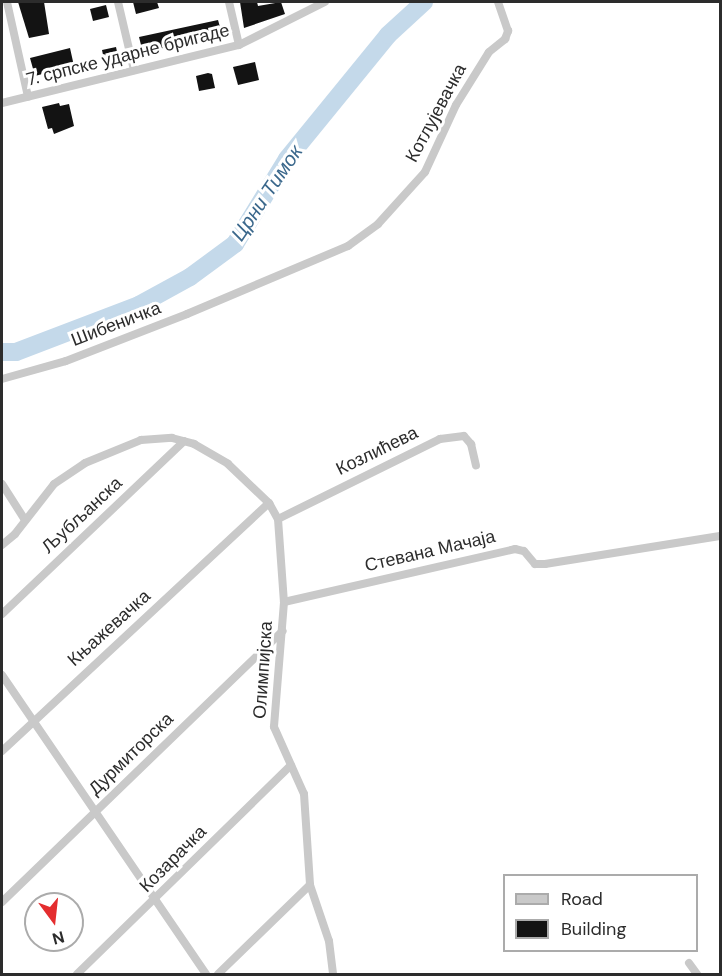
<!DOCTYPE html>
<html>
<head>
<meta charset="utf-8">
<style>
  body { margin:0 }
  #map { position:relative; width:722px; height:976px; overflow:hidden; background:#fff; font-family:"DM Sans",sans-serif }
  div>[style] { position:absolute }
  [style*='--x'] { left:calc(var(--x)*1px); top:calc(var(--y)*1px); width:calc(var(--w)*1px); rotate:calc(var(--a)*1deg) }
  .river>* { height:18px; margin:-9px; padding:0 9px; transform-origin:9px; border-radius:9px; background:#c4d9ea }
  .building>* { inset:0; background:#131313 }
  .street>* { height:8px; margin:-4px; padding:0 4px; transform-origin:4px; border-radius:4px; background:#c9c9c9 }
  span { translate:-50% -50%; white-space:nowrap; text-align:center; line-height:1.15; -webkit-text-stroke:6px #fff; paint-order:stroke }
  .street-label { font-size:18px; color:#2c2c2c }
  .water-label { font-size:20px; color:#3b688c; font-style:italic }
  .frame { position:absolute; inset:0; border:3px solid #2c2c2c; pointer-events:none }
  .legend { position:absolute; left:503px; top:874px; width:195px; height:78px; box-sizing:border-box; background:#fff; border:2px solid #ababab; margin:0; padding:8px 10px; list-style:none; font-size:18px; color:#2c2c2c }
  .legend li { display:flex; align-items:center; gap:12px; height:30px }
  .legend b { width:30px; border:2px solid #ababab }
  .north { position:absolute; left:24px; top:892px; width:60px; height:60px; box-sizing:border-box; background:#fff; border:2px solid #ababab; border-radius:50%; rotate:165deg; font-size:16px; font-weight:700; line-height:24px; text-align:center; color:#2c2c2c }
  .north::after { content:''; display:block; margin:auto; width:21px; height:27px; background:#e42d2f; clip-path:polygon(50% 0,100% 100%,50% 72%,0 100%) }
</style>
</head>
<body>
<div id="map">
  <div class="river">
    <div style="--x:2;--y:352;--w:14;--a:0"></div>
    <div style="--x:16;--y:352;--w:132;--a:-20.9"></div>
    <div style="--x:139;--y:305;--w:58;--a:-28.8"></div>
    <div style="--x:190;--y:277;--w:56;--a:-36.3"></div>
    <div style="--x:235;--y:244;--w:100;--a:-58.5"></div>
    <div style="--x:287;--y:159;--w:160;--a:-50.8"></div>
    <div style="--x:388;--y:35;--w:49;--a:-42.5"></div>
  </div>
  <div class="building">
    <div style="clip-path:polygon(18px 2px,44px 2px,49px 34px,29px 38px)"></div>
    <div style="clip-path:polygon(133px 2px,157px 2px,159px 8px,136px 14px)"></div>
    <div style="clip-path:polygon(240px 2px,257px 2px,258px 6px,281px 2px,285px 14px,244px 28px)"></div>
    <div style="clip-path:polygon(106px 5px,109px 17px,93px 21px,90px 9px)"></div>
    <div style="clip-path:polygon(218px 20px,222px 34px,143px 53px,139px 37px)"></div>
    <div style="clip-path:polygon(116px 47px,119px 61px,105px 64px,102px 50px)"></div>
    <div style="clip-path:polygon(70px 48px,76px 75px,67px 77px,66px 73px,58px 75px,57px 70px,35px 76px,30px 58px)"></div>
    <div style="clip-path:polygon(255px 62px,259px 80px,238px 85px,233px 67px)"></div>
    <div style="clip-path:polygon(208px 73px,212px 74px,215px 88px,199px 91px,196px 76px)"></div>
    <div style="clip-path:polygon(59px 103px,60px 106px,69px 104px,74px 126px,54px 134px,52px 128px,48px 129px,42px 107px)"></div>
  </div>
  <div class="street">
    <div style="--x:7;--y:2;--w:97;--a:77.5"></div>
    <div style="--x:118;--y:2;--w:70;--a:76.8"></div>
    <div style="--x:229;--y:2;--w:44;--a:76.9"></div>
    <div style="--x:2;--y:103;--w:244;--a:-13.8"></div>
    <div style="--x:239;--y:45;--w:96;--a:-26.6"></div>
    <div style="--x:2;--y:379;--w:66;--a:-15.7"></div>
    <div style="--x:66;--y:361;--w:130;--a:-21.2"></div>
    <div style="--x:187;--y:314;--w:175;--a:-22.9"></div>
    <div style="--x:348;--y:246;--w:37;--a:-36"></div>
    <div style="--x:378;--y:224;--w:70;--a:-47.9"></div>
    <div style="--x:425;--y:172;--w:74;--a:-65.2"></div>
    <div style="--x:456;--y:105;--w:62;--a:-58.1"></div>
    <div style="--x:489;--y:52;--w:21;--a:-39"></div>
    <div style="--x:505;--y:39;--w:9;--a:-69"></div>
    <div style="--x:508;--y:31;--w:31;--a:-109"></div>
    <div style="--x:2;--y:484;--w:43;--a:57.4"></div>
    <div style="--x:278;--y:519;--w:181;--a:-26.3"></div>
    <div style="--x:440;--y:439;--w:24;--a:-7"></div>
    <div style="--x:464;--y:436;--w:11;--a:49"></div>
    <div style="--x:471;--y:444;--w:22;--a:77"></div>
    <div style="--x:2;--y:545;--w:17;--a:-40"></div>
    <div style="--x:15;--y:534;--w:63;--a:-52"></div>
    <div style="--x:54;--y:484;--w:37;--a:-34"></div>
    <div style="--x:85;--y:463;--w:61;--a:-22.3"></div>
    <div style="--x:141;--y:440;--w:31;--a:-4"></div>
    <div style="--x:172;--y:438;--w:23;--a:15"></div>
    <div style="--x:194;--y:444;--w:39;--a:30"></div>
    <div style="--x:228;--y:464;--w:57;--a:43.6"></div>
    <div style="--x:269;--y:503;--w:18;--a:61"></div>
    <div style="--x:278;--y:519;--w:83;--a:85.9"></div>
    <div style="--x:284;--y:602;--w:125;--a:94.6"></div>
    <div style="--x:274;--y:727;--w:73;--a:65.9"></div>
    <div style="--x:304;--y:794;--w:91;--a:86.2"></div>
    <div style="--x:310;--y:885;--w:59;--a:71.3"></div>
    <div style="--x:329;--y:941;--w:33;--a:83"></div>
    <div style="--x:284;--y:602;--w:237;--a:-12.9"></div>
    <div style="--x:515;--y:549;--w:9;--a:13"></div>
    <div style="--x:524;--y:551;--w:17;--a:50"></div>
    <div style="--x:535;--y:564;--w:10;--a:0"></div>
    <div style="--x:545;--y:564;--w:177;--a:-9.1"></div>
    <div style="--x:2;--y:614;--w:251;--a:-43.5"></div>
    <div style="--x:2;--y:675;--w:362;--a:55.7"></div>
    <div style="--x:2;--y:751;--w:364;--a:-42.9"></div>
    <div style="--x:2;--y:902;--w:390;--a:-44"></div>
    <div style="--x:689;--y:963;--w:14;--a:54"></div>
    <div style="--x:77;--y:974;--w:299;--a:-44.3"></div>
    <div style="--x:218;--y:974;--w:128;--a:-44.1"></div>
  </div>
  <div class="street-label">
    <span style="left:128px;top:55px;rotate:-14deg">7. српске ударне бригаде</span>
    <span style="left:436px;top:113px;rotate:-62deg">Котлујевачка</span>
    <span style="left:116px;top:324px;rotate:-21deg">Шибеничка</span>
    <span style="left:377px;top:451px;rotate:-26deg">Козлићева</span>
    <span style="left:82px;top:515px;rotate:-43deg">Љубљанска</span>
    <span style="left:430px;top:551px;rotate:-13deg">Стевана Мачаја</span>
    <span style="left:109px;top:628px;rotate:-42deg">Књажевачка</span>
    <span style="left:263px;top:670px;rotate:-86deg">Олимпијска</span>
    <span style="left:131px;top:754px;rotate:-44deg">Дурмиторска</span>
    <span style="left:173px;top:859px;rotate:-45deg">Козарачка</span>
  </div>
  <div class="water-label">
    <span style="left:267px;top:193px;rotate:-56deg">Црни Тимок</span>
  </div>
  <div class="frame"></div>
  <ul class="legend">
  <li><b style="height:8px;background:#c9c9c9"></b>Road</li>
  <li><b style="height:16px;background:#131313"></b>Building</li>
  </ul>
  <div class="north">N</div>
</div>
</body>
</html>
